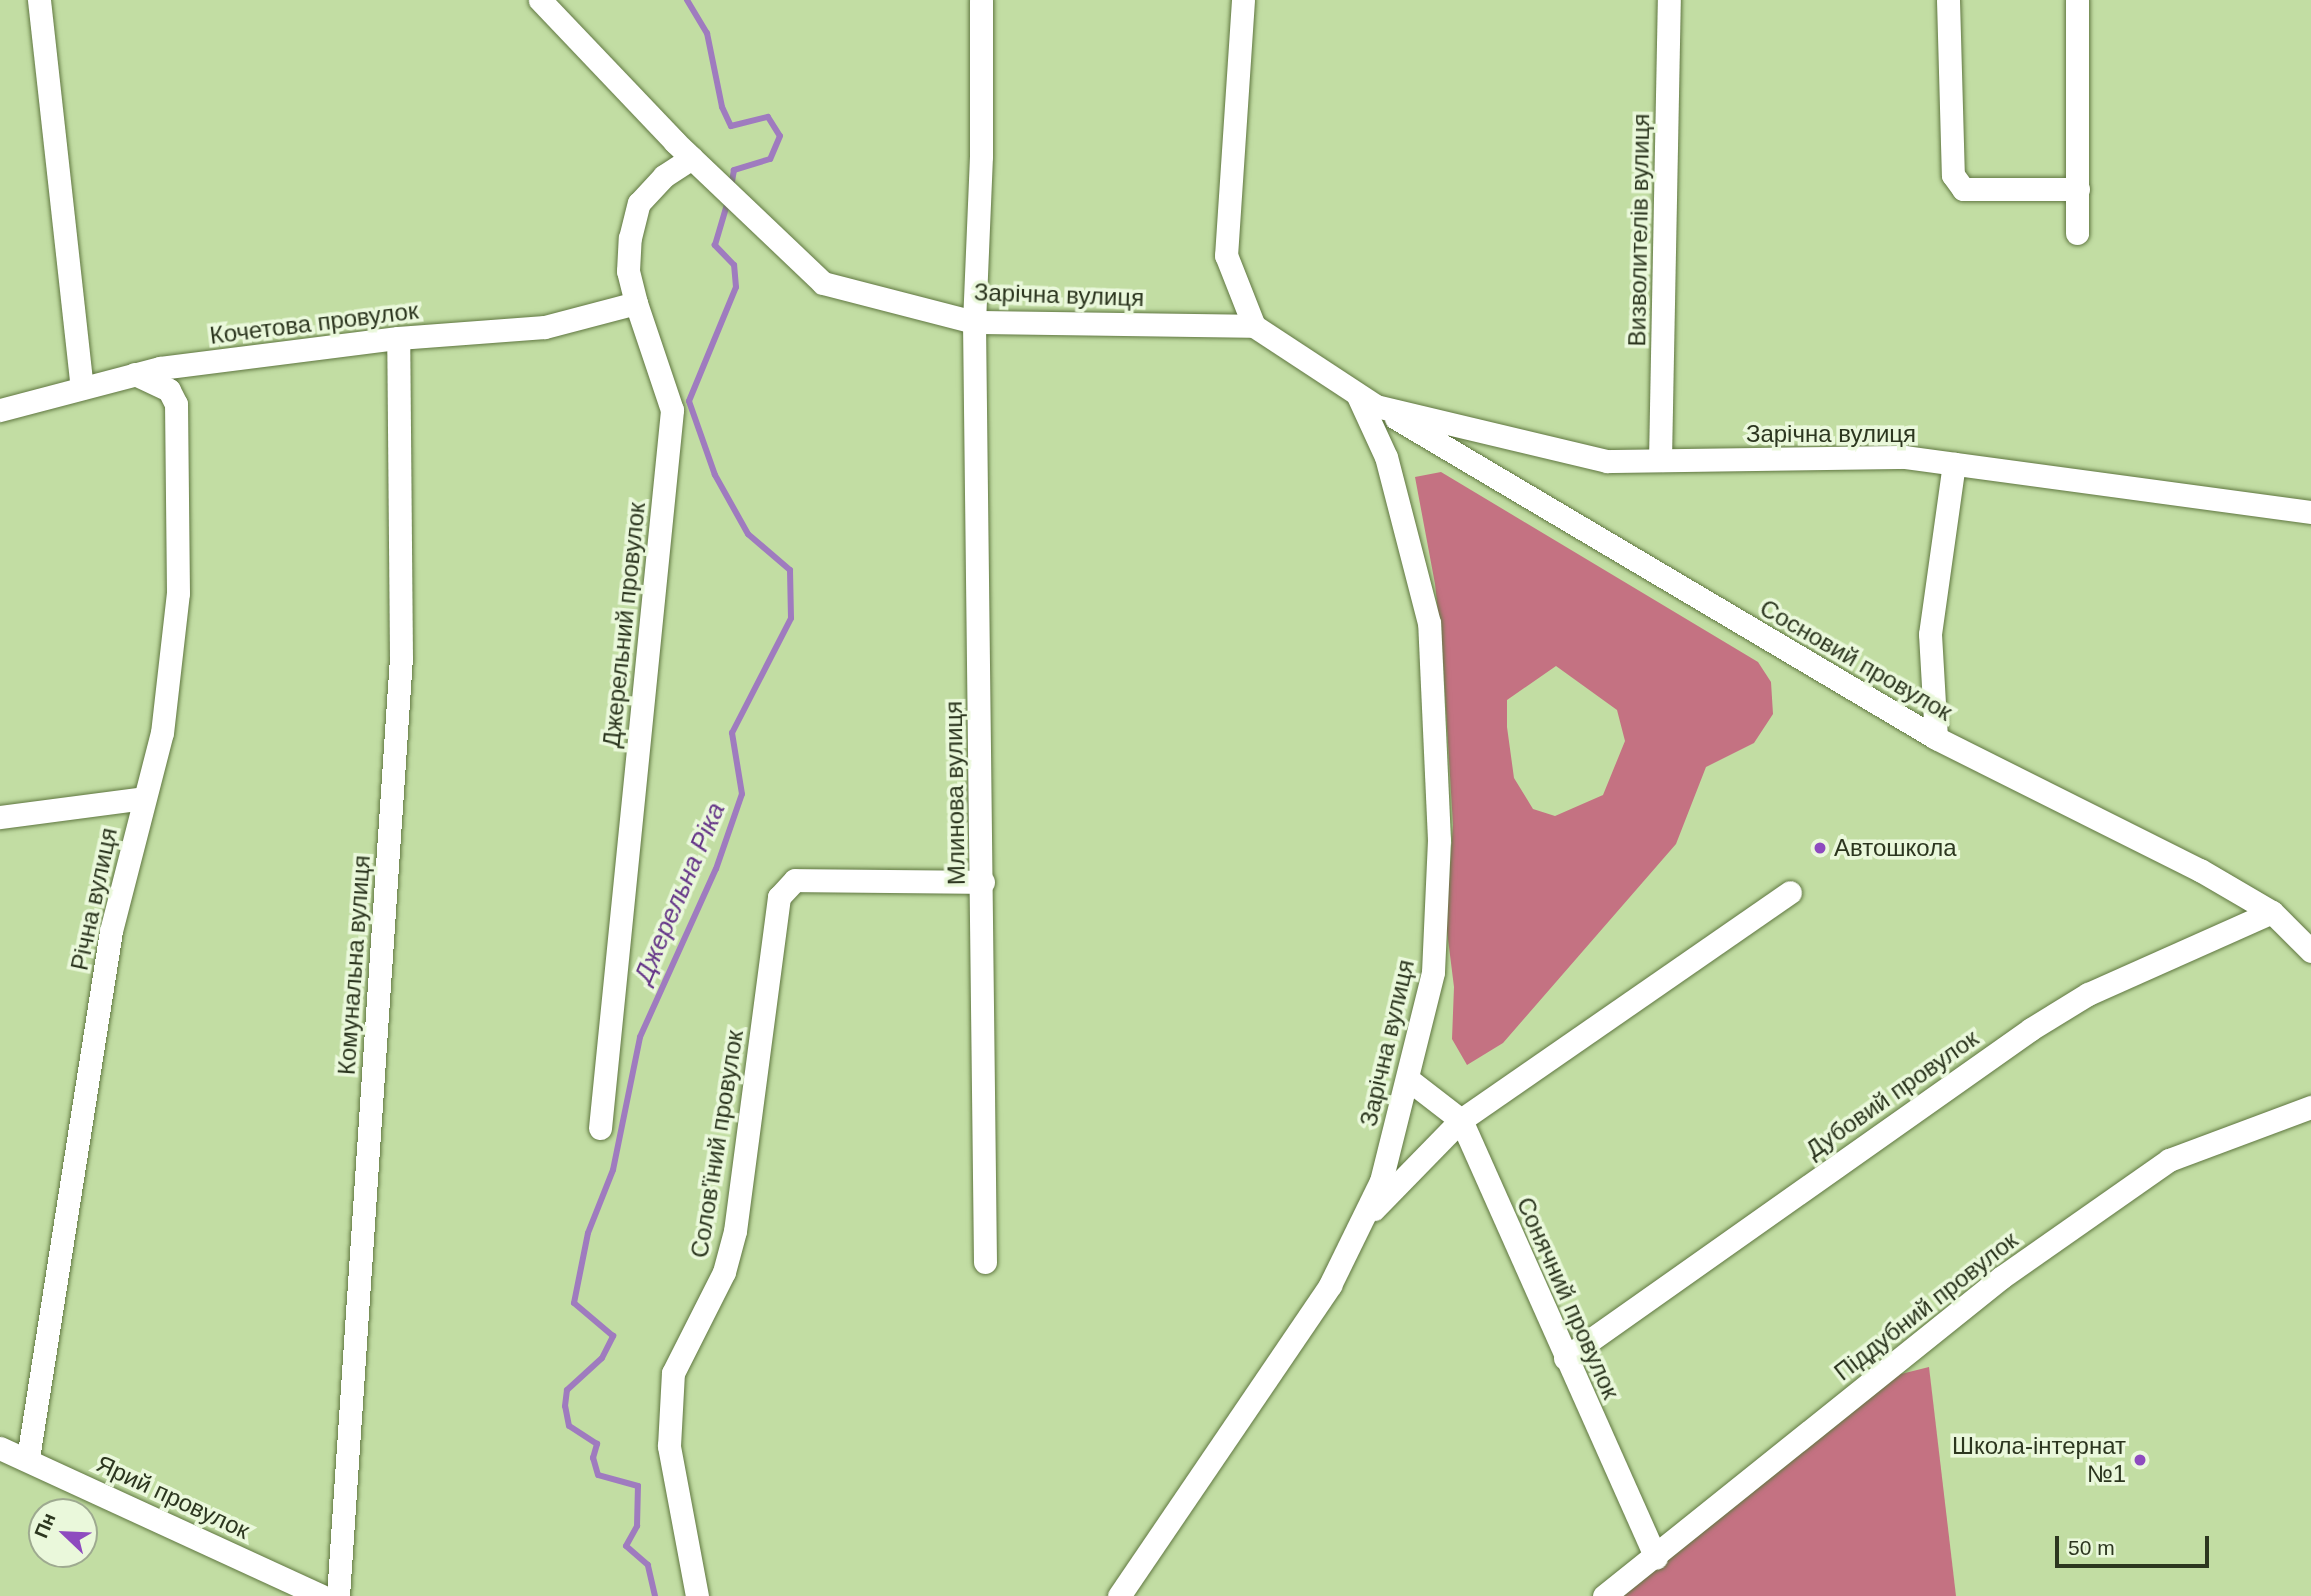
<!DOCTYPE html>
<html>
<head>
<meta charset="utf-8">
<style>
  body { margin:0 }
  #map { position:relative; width:2311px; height:1596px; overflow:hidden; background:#c2dda3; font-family:Arial,sans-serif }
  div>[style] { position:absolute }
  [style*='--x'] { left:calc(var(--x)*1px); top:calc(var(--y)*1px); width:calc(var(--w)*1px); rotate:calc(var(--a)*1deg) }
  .forest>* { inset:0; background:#c47282 }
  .stream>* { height:6px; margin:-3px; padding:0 3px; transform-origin:3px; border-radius:3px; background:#9f7bbf }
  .roads { filter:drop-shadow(0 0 2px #607741) drop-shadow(0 0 2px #607741) }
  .minor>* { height:23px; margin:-11.5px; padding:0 11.5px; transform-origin:11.5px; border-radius:11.5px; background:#fff }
  .dots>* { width:19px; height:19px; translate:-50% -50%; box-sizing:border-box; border:4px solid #eaf8db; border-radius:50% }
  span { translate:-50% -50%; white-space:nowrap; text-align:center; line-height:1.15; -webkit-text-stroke:7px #eaf8db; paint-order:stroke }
  .street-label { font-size:24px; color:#2c361f }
  .poi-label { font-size:24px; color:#2c361f }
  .left { translate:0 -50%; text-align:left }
  .right { translate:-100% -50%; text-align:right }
  .water-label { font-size:26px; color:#663789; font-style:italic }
  .north { position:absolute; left:28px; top:1498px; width:70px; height:70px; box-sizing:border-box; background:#eaf8db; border:2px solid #9eaa90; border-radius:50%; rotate:293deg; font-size:19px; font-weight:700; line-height:28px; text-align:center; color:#2c361f }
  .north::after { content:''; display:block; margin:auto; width:24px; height:32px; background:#8e4bbf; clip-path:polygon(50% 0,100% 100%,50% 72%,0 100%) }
  .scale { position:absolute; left:2055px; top:1536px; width:154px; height:32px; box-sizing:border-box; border:4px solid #2c361f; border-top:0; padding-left:9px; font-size:21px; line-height:24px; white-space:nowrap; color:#2c361f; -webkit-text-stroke:5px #eaf8db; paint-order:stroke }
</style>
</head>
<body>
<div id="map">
  <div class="forest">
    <div style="clip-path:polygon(evenodd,1441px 472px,1758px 662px,1771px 682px,1773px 714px,1754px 743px,1706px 767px,1676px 844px,1503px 1043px,1467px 1065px,1452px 1039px,1454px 987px,1446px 923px,1453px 825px,1443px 660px,1435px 584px,1415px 477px,1441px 472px,1556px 666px,1617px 710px,1625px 741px,1603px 795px,1555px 816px,1533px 809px,1514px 778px,1507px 727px,1507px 700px,1556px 666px)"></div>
    <div style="clip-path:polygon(1929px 1367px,1956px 1596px,1617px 1596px,1893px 1376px)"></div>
  </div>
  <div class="stream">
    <div style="--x:687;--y:0;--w:39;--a:59"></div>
    <div style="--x:707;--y:33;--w:76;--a:78.5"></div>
    <div style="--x:722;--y:107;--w:21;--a:65"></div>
    <div style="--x:731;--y:126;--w:38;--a:-14"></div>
    <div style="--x:768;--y:117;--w:22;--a:58"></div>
    <div style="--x:780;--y:136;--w:25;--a:113"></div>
    <div style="--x:770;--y:159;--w:38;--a:163"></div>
    <div style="--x:734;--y:170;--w:17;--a:100"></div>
    <div style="--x:655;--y:1596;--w:32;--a:-103"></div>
    <div style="--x:648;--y:1565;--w:29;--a:-139"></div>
    <div style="--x:626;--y:1546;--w:23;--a:-61"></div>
    <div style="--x:637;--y:1526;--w:40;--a:-88.6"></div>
    <div style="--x:638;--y:1486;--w:41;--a:-164.6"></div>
    <div style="--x:598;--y:1475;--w:18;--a:-106"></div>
    <div style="--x:593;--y:1458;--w:15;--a:-74"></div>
    <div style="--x:597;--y:1444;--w:33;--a:-147"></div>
    <div style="--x:569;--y:1426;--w:20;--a:-101"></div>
    <div style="--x:565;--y:1406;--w:16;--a:-83"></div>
    <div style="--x:567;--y:1390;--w:47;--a:-42.4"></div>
    <div style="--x:602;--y:1358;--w:25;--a:-63"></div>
    <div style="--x:613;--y:1336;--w:51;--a:-139.8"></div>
    <div style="--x:574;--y:1303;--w:71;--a:-78.7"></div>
    <div style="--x:588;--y:1233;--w:68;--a:-68.4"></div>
    <div style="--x:613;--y:1170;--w:136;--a:-78.5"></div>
    <div style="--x:640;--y:1037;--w:184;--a:-65.7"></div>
    <div style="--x:716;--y:869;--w:79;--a:-70.9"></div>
    <div style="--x:742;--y:794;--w:62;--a:-99.3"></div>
    <div style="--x:732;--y:733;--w:129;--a:-62.8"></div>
    <div style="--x:791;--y:618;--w:48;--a:-91.2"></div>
    <div style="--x:790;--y:570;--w:55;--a:-139.4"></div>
    <div style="--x:748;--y:534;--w:68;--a:-119.2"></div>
    <div style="--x:715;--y:475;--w:78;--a:-109.4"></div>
    <div style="--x:689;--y:401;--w:123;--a:-67.6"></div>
    <div style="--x:736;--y:287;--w:22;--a:-95"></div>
    <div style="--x:734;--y:265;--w:28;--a:-134"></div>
    <div style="--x:715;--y:245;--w:46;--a:-73.5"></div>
  </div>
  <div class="roads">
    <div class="minor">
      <div style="--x:39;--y:0;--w:390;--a:83.7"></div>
      <div style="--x:540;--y:0;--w:196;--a:46.4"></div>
      <div style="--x:675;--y:142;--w:204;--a:43.6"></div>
      <div style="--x:823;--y:283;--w:156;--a:14.5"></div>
      <div style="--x:974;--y:322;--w:280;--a:0.8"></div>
      <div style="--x:1254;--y:326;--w:146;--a:33.3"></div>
      <div style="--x:1376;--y:406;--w:237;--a:13.4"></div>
      <div style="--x:1607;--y:461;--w:297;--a:-0.8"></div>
      <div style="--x:1904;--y:457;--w:411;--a:7.7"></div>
      <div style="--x:981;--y:0;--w:156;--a:90"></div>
      <div style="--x:981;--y:156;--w:166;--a:92.4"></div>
      <div style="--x:974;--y:322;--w:940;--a:89.33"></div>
      <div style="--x:1243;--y:0;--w:256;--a:93.8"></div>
      <div style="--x:1226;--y:255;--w:76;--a:68.5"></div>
      <div style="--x:1948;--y:0;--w:175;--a:88.4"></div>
      <div style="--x:1953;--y:175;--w:17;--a:54"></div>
      <div style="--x:1963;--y:189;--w:115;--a:0"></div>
      <div style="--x:2077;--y:233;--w:233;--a:-90"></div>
      <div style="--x:0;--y:410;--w:165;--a:-14.7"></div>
      <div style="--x:160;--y:368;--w:240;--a:-7.2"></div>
      <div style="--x:398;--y:338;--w:147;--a:-4.3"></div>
      <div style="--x:545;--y:327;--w:94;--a:-14.8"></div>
      <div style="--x:1396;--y:418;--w:628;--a:30.65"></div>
      <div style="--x:1936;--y:738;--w:295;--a:26.6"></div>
      <div style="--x:2200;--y:870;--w:83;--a:30.3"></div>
      <div style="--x:2272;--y:912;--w:55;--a:45"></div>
      <div style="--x:1660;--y:460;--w:460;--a:-88.9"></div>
      <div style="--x:1936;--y:738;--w:104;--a:-93.3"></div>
      <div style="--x:1930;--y:634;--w:172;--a:-82"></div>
      <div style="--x:0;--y:817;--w:145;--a:-7.5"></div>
      <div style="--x:1409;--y:1080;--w:66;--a:37.6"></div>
      <div style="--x:1461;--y:1120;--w:479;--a:66"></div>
      <div style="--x:600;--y:1128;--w:722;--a:-84.27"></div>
      <div style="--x:672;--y:410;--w:113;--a:-108.6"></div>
      <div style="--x:636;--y:303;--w:33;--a:-104"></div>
      <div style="--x:628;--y:271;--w:33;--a:-87"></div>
      <div style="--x:630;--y:238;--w:36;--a:-76"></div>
      <div style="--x:639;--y:203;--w:37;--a:-47"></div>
      <div style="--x:664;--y:176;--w:33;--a:-33"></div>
      <div style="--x:1374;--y:1209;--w:124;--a:-45.7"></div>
      <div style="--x:1461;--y:1120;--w:400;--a:-34.7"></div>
      <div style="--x:1565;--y:1358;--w:570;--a:-35.22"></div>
      <div style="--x:2031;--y:1029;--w:67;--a:-31.6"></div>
      <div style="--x:2088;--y:994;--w:201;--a:-24"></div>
      <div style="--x:0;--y:1448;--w:354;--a:24.7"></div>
      <div style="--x:28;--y:1458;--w:533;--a:-81.05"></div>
      <div style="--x:111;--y:931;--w:204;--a:-75.6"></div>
      <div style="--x:162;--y:733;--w:141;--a:-83.5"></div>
      <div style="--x:178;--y:593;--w:189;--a:-90.6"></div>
      <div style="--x:176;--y:404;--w:16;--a:-117"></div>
      <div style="--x:169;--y:390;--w:38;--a:-155"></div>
      <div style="--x:338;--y:1596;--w:940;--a:-86.16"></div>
      <div style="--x:401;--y:658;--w:320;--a:-90.5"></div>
      <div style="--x:697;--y:1596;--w:153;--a:-100.6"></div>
      <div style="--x:669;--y:1446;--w:73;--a:-86.9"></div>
      <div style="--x:673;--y:1373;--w:113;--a:-63.2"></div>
      <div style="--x:724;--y:1272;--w:42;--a:-75"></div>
      <div style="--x:735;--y:1231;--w:337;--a:-82.5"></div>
      <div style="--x:779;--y:897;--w:23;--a:-47"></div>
      <div style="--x:795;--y:880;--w:188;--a:0.6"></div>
      <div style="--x:1119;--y:1596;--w:376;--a:-55.8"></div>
      <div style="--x:1330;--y:1285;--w:116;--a:-63.9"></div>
      <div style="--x:1381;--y:1181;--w:215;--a:-76"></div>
      <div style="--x:1433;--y:972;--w:132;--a:-87.4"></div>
      <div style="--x:1439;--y:840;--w:217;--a:-92.6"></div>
      <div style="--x:1429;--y:623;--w:171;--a:-104.5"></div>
      <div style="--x:1386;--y:457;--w:69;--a:-114.7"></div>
      <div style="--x:1604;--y:1596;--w:510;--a:-38.71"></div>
      <div style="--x:2002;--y:1277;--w:204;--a:-35"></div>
      <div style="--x:2169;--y:1160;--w:152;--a:-20.5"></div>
    </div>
  </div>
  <div class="dots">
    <div style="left:1820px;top:848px;background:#8e4bbf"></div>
    <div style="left:2140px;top:1460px;background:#8e4bbf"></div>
  </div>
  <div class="street-label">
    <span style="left:1639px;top:230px;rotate:-89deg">Визволителів вулиця</span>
    <span style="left:1059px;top:295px;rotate:2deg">Зарічна вулиця</span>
    <span style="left:314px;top:323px;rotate:-7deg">Кочетова провулок</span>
    <span style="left:1831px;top:434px">Зарічна вулиця</span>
    <span style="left:624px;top:625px;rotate:-84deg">Джерельний провулок</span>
    <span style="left:1856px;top:660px;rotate:30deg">Сосновий провулок</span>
    <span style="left:955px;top:793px;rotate:-91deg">Млинова вулиця</span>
    <span style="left:94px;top:899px;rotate:-78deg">Річна вулиця</span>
    <span style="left:354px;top:965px;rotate:-86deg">Комунальна вулиця</span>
    <span style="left:1387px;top:1043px;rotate:-77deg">Зарічна вулиця</span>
    <span style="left:1892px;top:1094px;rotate:-35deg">Дубовий провулок</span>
    <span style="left:717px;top:1144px;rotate:-81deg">Солов'їний провулок</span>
    <span style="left:1568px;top:1298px;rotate:66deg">Сонячний провулок</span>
    <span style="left:1926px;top:1306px;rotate:-38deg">Піддубний провулок</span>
    <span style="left:173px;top:1497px;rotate:25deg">Ярий провулок</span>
  </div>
  <div class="poi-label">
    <span class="left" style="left:1834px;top:848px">Автошкола</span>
    <span class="right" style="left:2126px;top:1460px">Школа-інтернат<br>№1</span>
  </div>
  <div class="water-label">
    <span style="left:680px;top:893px;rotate:-67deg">Джерельна Ріка</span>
  </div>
  <div class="north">Пн</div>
  <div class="scale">50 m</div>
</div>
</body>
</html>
